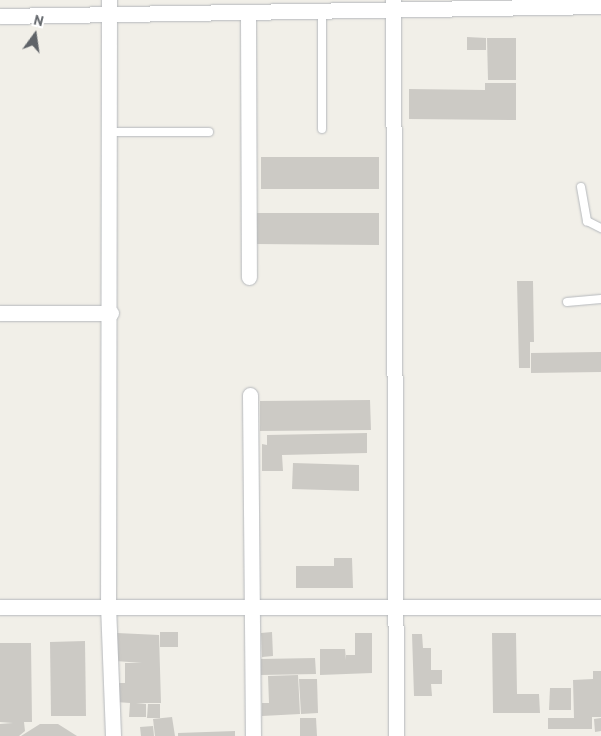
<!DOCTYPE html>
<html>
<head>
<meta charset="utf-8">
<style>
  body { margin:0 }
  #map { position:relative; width:601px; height:736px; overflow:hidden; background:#f1efe8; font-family:"PT Sans",sans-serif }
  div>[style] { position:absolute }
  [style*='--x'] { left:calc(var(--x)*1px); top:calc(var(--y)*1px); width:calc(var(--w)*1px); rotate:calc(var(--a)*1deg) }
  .building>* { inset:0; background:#cccac5 }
  .roads { filter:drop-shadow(0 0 1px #b5b8bc) drop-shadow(0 0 1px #b5b8bc) }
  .service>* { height:8px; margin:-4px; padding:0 4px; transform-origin:4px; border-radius:4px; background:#fff }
  .minor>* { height:15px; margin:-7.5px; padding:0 7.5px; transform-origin:7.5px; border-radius:7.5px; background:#fff }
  span { translate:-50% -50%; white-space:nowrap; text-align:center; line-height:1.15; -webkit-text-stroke:5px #fff; paint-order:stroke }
  .north { position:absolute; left:10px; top:10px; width:50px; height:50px; -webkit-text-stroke:4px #fff; paint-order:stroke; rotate:14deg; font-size:14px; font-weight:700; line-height:20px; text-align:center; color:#5f6368 }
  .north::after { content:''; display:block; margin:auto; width:18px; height:22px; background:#5f6368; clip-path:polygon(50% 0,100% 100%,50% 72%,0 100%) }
</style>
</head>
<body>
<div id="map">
  <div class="building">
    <div style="clip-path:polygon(467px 37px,486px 38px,486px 50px,467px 50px)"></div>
    <div style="clip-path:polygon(487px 38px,516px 38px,516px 80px,488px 80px)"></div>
    <div style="clip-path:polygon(485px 83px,516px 83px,516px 120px,409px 119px,409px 89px,485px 90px)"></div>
    <div style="clip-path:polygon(261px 157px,379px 157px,379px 189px,261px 189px)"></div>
    <div style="clip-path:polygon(254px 213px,379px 213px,379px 245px,254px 244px)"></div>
    <div style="clip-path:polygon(517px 281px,533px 281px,534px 342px,530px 342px,530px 368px,519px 368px)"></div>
    <div style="clip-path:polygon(601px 352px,601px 372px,531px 373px,531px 353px)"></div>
    <div style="clip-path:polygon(370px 400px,371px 430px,260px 431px,260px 401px)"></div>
    <div style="clip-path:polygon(367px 433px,367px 453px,282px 455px,283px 471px,262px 471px,262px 444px,267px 445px,267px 435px)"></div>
    <div style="clip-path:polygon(293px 463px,359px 465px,359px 491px,292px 489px)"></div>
    <div style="clip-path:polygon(334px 558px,352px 558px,353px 588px,296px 588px,296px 566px,334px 566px)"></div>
    <div style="clip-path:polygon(160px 632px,178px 632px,178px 647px,160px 647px)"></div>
    <div style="clip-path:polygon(272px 632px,273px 656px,262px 657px,261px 633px)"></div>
    <div style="clip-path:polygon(117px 633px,159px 635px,161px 703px,136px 703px,146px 704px,146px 717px,129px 717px,130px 703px,116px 702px,117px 683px,125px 683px,125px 663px,142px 663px,116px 661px)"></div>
    <div style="clip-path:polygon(355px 633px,372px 633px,372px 673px,320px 675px,320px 649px,345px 649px,346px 660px,346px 655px,355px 655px)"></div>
    <div style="clip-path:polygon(492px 633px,516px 633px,517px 694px,539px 694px,540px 713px,493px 713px)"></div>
    <div style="clip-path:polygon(412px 634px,422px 634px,423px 648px,431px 648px,431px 670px,442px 670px,442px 684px,431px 684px,432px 696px,414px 696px)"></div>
    <div style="clip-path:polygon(85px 641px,86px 716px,51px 716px,50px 642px)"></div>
    <div style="clip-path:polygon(0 643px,31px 643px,32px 722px,24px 722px,25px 731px,19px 736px,0 736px,0 724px,13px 723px,0 722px)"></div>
    <div style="clip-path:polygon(315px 658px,316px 674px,261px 675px,261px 659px)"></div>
    <div style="clip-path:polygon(593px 671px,601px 671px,601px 717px,592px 717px,592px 729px,548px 729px,548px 718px,574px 718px,573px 680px,593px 679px)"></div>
    <div style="clip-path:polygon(298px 675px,300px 714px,262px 716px,262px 703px,269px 703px,268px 676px)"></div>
    <div style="clip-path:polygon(299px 679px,317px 679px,318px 713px,301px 714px)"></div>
    <div style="clip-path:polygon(550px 688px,571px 688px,571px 710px,549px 710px)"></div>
    <div style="clip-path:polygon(148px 704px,160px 704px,160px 718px,147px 718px)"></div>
    <div style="clip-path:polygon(172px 717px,175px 736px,155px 736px,153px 719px)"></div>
    <div style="clip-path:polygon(300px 718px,316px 718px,317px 736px,300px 736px)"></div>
    <div style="clip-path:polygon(601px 718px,601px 731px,595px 732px,594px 719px)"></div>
    <div style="clip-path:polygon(40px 724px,58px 724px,77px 736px,21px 736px)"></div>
    <div style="clip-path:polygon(153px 726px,154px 736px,141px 736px,140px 727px)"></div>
    <div style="clip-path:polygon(235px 731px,235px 736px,178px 736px,178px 733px)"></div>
  </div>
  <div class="roads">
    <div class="service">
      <div style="--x:322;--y:12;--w:117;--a:90"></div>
      <div style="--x:110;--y:132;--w:99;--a:0"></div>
      <div style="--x:581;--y:187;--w:35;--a:80"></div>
      <div style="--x:587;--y:221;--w:16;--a:27"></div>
      <div style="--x:567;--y:302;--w:34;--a:-5"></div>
    </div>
    <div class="minor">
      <div style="--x:109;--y:0;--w:605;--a:90.09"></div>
      <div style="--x:108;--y:605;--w:131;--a:87.8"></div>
      <div style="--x:393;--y:0;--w:736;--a:89.77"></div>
      <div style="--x:248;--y:14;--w:263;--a:89.8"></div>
      <div style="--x:0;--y:16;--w:601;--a:-0.95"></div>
      <div style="--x:0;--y:313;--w:111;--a:0"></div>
      <div style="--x:250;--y:395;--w:341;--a:89.5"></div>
      <div style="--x:0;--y:607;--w:601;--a:0"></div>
    </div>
  </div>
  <div class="north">N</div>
</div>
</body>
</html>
